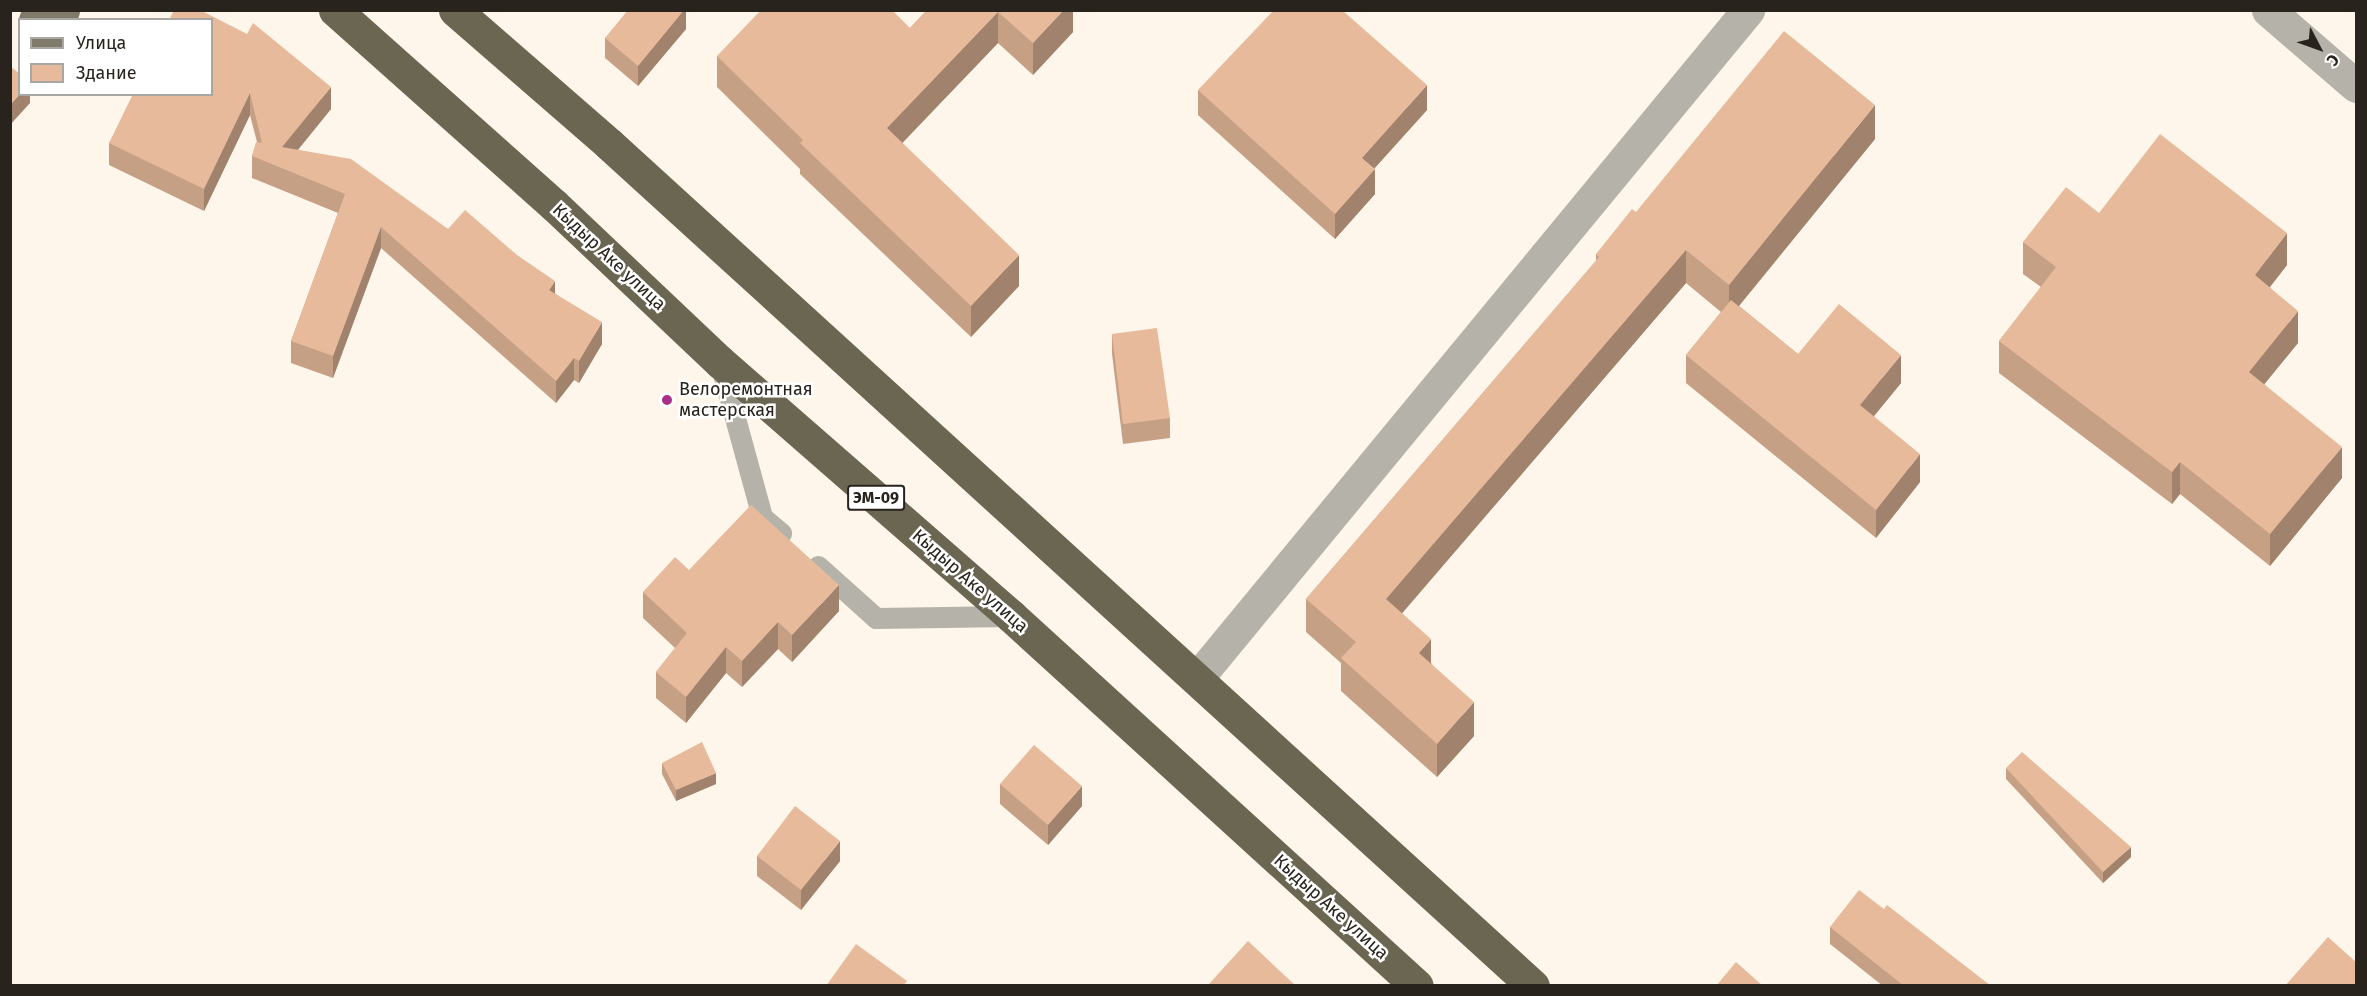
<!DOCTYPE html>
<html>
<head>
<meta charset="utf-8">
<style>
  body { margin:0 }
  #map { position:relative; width:2367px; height:996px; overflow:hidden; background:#fef6ea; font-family:"Fira Sans",sans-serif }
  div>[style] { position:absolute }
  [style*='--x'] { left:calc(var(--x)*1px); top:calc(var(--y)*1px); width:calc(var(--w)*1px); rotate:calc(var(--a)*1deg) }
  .lane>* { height:21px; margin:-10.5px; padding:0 10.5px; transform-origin:10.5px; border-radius:10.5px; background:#b5b3a9 }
  .street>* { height:33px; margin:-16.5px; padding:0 16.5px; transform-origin:16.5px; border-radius:16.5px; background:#b5b3a9 }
  .primary>* { height:33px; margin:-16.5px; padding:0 16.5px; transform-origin:16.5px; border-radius:16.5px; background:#7f7a69 }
  .highway>* { height:33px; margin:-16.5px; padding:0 16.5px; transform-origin:16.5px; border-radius:16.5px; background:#6b6652 }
  .wall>* { inset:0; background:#c6a085 }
  .shaded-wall>* { inset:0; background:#a1826c }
  .building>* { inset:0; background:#e6ba9b }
  .dots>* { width:16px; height:16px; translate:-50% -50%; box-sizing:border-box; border:3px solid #fff; border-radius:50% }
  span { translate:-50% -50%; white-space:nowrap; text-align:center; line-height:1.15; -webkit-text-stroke:5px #fff; paint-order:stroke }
  .shield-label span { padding:2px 4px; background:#fff; border:2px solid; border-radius:4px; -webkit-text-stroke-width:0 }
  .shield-label { font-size:16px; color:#28231c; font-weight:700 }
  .street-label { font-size:18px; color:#28231c }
  .poi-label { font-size:18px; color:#28231c }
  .left { translate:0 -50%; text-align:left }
  .frame { position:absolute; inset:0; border:12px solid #28231c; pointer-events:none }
  .legend { position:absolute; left:18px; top:18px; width:195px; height:78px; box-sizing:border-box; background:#fff; border:2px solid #a9a7a4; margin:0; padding:8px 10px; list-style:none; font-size:18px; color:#28231c }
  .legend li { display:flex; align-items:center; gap:12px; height:30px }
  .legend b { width:30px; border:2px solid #a9a7a4 }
  .north { position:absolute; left:2289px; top:18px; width:60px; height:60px; -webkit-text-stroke:4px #fff; paint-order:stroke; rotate:131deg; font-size:16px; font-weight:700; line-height:24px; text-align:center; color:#28231c }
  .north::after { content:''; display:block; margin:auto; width:21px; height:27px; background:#28231c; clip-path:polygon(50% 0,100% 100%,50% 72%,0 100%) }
</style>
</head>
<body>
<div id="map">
  <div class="lane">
    <div style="--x:720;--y:363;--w:160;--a:74.7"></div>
    <div style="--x:762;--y:517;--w:25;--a:40"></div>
    <div style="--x:818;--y:566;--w:78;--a:41.9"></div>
    <div style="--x:876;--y:618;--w:135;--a:-0.8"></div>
  </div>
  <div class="street">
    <div style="--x:2268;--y:10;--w:116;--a:40.8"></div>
    <div style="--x:1198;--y:677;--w:865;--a:-50.49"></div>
  </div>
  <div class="primary">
    <div style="--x:35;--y:20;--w:30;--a:-20"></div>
  </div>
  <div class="highway">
    <div style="--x:335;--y:10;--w:293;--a:41.7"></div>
    <div style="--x:554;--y:205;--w:228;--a:43.4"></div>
    <div style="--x:720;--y:362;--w:386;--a:41.1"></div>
    <div style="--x:1011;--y:616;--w:549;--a:42.34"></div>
    <div style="--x:455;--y:10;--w:204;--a:41"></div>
    <div style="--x:609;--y:144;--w:1250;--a:42.34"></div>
  </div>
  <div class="wall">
    <div style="clip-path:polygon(686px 10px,686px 29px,638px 86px,605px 58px,605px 38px)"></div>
    <div style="clip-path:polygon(927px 10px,1073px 10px,1073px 32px,1033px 75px,998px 43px,902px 143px,1019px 286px,971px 337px,800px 174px,800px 169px,717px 87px,717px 56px,910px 28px)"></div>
    <div style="clip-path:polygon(247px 34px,331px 109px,298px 150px,448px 229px,555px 293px,602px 344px,579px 383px,574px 380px,556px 403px,381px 248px,333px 378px,291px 363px,291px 341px,338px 213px,252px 178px,252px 156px,257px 142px,250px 115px,204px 211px,109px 165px,109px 143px)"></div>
    <div style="clip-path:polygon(1198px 90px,1427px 110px,1374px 169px,1375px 194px,1335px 239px,1198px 115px)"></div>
    <div style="clip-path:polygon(1875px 139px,1739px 306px,1798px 354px,1901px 383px,1874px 416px,1920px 482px,1876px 538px,1686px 383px,1686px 355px,1721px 312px,1686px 283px,1402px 613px,1474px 736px,1437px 777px,1341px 691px,1341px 663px,1306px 632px,1306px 599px,1596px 261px,1596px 254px)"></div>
    <div style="clip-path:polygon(2099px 213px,2287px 265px,2270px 287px,2298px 343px,2264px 384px,2342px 478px,2270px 566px,2180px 494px,2172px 504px,1999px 373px,1999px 341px,2041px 287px,2023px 274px,2023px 242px)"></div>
    <div style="clip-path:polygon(1112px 334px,1170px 418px,1170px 438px,1123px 444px,1112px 354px)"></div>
    <div style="clip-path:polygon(689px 570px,839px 611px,792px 662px,778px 649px,742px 687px,726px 673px,686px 723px,656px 698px,656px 672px,675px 648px,643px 618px,643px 592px)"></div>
    <div style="clip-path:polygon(662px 763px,716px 784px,676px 801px,662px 774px)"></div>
    <div style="clip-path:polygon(2006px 768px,2131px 857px,2103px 883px,2006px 779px)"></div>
    <div style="clip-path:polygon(1000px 784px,1082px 806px,1048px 845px,1000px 804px)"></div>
    <div style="clip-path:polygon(757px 856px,840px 861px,801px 910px,757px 876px)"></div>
    <div style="clip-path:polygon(1884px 909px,1991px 986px,1883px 986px,1830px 944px,1830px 927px)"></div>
  </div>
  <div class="shaded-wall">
    <div style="clip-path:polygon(684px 10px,686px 10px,686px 29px,638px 86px,638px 66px)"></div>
    <div style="clip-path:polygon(1064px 10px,1073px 10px,1073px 32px,1033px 75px,1033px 43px)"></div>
    <div style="clip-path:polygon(998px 12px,998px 43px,887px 159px,887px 128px)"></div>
    <div style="clip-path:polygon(1427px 85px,1427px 110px,1362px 182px,1362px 158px)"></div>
    <div style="clip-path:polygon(331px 87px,331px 109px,282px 169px,282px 147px)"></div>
    <div style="clip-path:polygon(250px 93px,250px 115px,204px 211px,204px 189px)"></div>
    <div style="clip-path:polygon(20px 94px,30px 94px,30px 103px,10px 125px,10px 105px)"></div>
    <div style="clip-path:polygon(1875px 105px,1875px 139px,1729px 318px,1729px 285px)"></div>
    <div style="clip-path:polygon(1375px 169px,1375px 194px,1335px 239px,1335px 214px)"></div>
    <div style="clip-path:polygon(381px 227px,381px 248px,333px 378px,333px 356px)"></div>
    <div style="clip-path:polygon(2287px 233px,2287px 265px,2255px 306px,2255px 275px)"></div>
    <div style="clip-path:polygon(1686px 250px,1686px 283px,1386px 632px,1386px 599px)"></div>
    <div style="clip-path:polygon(1019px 255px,1019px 286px,971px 337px,971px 306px)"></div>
    <div style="clip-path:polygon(555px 281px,555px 303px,549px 290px)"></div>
    <div style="clip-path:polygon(2298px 311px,2298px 343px,2249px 403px,2249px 372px)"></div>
    <div style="clip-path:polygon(602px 322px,602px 344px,579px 383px,579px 361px)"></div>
    <div style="clip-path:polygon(1901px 355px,1901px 383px,1860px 433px,1860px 405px)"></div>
    <div style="clip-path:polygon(574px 358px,574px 380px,556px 403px,556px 381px)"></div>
    <div style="clip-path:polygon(2342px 447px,2342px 478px,2270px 566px,2270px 534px)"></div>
    <div style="clip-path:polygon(1920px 454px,1920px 482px,1876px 538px,1876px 510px)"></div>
    <div style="clip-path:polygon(2180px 462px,2180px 494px,2172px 504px,2172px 472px)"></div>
    <div style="clip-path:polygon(839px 585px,839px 611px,792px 662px,792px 635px)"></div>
    <div style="clip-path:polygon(778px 622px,778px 649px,742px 687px,742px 661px)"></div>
    <div style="clip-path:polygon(1431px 639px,1431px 672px,1419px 653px)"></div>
    <div style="clip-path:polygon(726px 647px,726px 673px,686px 723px,686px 697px)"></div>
    <div style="clip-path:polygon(1474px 702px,1474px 736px,1437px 777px,1437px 744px)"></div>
    <div style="clip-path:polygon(716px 773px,716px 784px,676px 801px,676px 790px)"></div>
    <div style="clip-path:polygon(1082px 786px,1082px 806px,1048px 845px,1048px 825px)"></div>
    <div style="clip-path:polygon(840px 841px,840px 861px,801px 910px,801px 890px)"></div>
    <div style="clip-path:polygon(2131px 847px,2131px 857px,2103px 883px,2103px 872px)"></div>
  </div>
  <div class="building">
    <div style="clip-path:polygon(174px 10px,200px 10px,247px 34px,253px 23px,331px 87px,282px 147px,351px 159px,448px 229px,465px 210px,517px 255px,555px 281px,549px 290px,602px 322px,579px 361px,574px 358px,556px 381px,381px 227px,333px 356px,291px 341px,345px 194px,252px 156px,256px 142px,262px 143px,250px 93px,204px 189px,109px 143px,133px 94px,212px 94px,212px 20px,169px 20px)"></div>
    <div style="clip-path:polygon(628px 10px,684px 10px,638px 66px,605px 38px)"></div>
    <div style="clip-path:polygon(761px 10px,892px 10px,910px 28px,927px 10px,1064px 10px,1033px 43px,998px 12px,887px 128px,1019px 255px,971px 306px,800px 143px,803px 140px,717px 56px)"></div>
    <div style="clip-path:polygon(1274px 10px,1342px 10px,1427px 85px,1362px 158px,1375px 169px,1335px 214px,1198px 90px)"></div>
    <div style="clip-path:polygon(1784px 31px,1875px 105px,1729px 285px,1686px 250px,1386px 599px,1431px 639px,1419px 653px,1474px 702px,1437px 744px,1341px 658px,1356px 642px,1306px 599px,1599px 257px,1596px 254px,1632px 209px,1636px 212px)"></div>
    <div style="clip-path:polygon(10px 66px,20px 74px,20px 94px,10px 105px)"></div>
    <div style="clip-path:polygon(2160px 134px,2287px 233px,2255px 275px,2298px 311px,2249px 372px,2342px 447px,2270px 534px,2180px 462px,2172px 472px,1999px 341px,2056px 267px,2023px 242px,2066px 187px,2099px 213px)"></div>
    <div style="clip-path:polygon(1731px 300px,1798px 354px,1839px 304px,1901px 355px,1860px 405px,1920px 454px,1876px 510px,1686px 355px)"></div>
    <div style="clip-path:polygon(1157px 328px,1170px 418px,1123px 424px,1112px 334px)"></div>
    <div style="clip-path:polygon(751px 505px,839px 585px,792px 635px,778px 622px,742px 661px,726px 647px,686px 697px,656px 672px,687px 633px,643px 592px,675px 557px,689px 570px)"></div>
    <div style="clip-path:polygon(702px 742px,716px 773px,676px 790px,662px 763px)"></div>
    <div style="clip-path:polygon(1034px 745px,1082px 786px,1048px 825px,1000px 784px)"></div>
    <div style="clip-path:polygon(2022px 752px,2131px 847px,2103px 872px,2006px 768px)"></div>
    <div style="clip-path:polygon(795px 806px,840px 841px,801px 890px,757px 856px)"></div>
    <div style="clip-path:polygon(1859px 890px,1884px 909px,1887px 905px,1991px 986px,1904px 986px,1830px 927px)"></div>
    <div style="clip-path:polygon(2328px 937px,2356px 962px,2356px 986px,2285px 986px)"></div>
    <div style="clip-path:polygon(1248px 941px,1296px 986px,1212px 986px,1209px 984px)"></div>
    <div style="clip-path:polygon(856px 944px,907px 981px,903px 986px,826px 986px)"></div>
    <div style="clip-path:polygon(1736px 962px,1763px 986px,1716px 986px)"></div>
  </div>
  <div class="dots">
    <div style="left:667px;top:400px;background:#a7318a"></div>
  </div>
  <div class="shield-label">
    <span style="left:876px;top:498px">ЭМ-09</span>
  </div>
  <div class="street-label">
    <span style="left:609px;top:257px;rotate:43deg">Кыдыр Аке улица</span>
    <span style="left:970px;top:581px;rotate:41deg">Кыдыр Аке улица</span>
    <span style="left:1331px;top:907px;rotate:42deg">Кыдыр Аке улица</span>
  </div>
  <div class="poi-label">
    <span class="left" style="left:679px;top:400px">Велоремонтная<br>мастерская</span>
  </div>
  <div class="frame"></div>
  <ul class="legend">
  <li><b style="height:8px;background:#7f7a69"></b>Улица</li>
  <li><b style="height:16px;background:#e6ba9b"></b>Здание</li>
  </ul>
  <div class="north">С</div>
</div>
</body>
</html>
